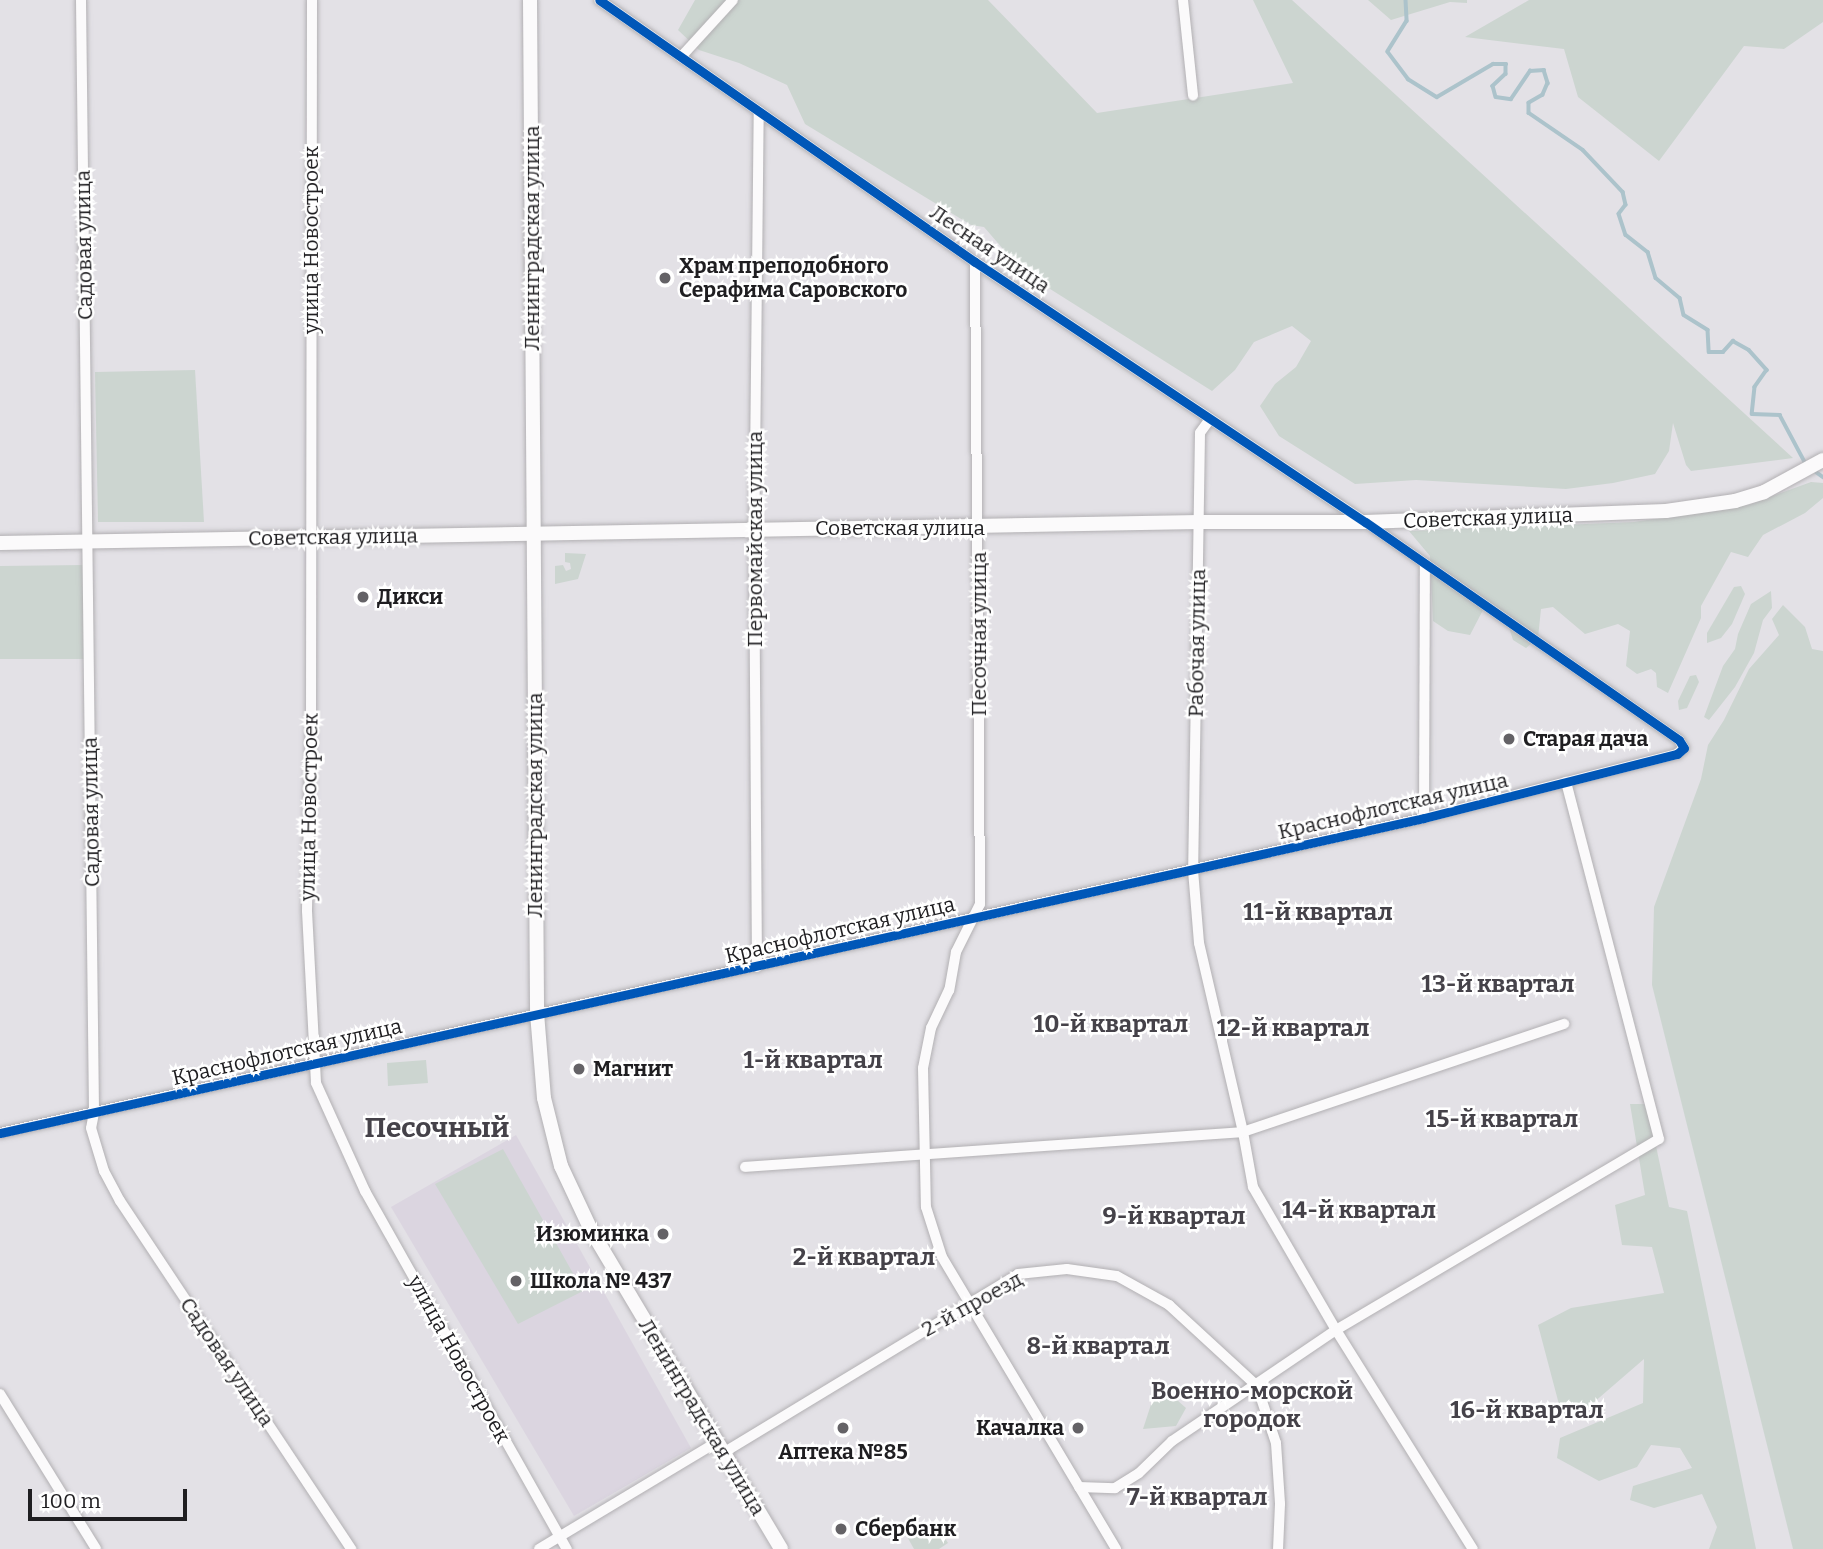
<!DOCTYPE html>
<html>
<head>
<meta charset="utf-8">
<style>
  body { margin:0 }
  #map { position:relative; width:1823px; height:1549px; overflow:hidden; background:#e3e1e6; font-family:Bitter,serif }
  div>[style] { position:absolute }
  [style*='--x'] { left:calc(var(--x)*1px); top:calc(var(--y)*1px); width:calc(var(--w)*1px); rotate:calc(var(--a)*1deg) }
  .built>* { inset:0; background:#dbd5e0 }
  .green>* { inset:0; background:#ccd5d0 }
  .stream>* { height:3.5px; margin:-1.75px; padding:0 1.75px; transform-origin:1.75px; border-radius:1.75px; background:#acc3cb }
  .roads { filter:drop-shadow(0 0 2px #b2b0b3) drop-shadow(0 0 2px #b2b0b3) }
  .street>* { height:10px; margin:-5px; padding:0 5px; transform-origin:5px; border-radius:5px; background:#fbfafb }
  .secondary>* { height:14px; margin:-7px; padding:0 7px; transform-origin:7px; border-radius:7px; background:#fbfafb }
  .cycleway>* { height:9px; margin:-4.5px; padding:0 4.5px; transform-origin:4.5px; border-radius:4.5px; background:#0057b8 }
  .dots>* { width:19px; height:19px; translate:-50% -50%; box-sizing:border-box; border:4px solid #fff; border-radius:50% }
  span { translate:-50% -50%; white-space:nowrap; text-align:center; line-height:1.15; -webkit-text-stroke:5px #fff; paint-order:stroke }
  .street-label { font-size:21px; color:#1f1e21 }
  .poi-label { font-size:21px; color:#1f1e21; font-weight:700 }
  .left { translate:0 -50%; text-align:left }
  .right { translate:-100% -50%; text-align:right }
  .quarter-label { font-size:24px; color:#454249; font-weight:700 }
  .district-label { font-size:28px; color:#454249; font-weight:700 }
  .scale { position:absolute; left:28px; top:1489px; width:159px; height:32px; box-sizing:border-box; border:4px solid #1f1e21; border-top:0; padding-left:9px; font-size:21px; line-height:24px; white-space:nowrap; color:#1f1e21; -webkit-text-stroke:5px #fff; paint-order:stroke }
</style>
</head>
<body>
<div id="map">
  <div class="built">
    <div style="clip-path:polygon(516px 1135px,691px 1448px,574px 1516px,391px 1207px)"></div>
  </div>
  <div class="green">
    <div style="clip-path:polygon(695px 0,988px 0,1097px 113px,1293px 83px,1253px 0,1292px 0,1793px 458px,1691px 471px,1686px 465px,1673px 423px,1669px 451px,1655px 474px,1613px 483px,1566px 489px,1416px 480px,1355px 484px,1279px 436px,1260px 406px,1275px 384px,1296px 367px,1311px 341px,1292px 326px,1254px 342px,1235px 370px,1212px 391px,1039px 282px,1010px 257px,984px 227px,971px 225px,805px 124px,787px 85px,739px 63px,699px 50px,678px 30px)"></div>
    <div style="clip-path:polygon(1368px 0,1467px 0,1467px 3px,1450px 2px,1391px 20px)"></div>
    <div style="clip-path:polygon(1529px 0,1823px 0,1823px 22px,1784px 49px,1744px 46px,1659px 161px,1578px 97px,1564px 49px,1465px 37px)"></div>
    <div style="clip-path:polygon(195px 370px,204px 522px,98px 522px,95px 372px)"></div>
    <div style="clip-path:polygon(1811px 482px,1823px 483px,1823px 498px,1805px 513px,1763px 535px,1748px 557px,1731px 552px,1701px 606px,1701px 618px,1668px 693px,1657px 687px,1656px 673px,1651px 669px,1637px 674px,1626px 666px,1630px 631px,1618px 624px,1585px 634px,1553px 607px,1541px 609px,1538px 638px,1526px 648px,1513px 640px,1505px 615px,1492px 606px,1483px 610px,1470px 635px,1448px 631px,1433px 621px,1430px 556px,1409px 531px,1634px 522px,1748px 505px)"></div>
    <div style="clip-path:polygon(565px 553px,586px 554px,578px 579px,555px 584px,555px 566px,563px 565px,566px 571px,571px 569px,570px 563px,565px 562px)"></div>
    <div style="clip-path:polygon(84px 565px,84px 659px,0 659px,0 566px)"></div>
    <div style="clip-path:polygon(1741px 586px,1745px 594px,1732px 624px,1721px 638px,1707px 643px,1707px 633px,1734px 587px)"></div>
    <div style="clip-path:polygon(1771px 591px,1772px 608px,1763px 620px,1754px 653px,1735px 687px,1709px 720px,1704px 717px,1723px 666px,1735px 649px,1738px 634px,1751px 604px)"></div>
    <div style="clip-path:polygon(1783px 605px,1805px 627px,1812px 649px,1823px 651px,1823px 1549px,1793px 1549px,1652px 985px,1654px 907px,1701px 779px,1708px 745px,1724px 720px,1749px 669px,1779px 635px,1772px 619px)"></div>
    <div style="clip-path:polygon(1696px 675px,1699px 682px,1687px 708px,1679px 710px,1678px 701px,1690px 676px)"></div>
    <div style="clip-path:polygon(426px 1060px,428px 1083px,388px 1086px,387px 1063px)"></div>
    <div style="clip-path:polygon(1630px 1104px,1647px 1104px,1669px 1207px,1687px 1211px,1756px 1549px,1709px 1549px,1717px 1527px,1702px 1494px,1654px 1508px,1630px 1500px,1633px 1486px,1692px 1468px,1680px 1448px,1651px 1445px,1637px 1467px,1599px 1481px,1557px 1458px,1560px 1438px,1643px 1403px,1644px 1359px,1585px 1410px,1561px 1412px,1538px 1325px,1571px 1308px,1664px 1293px,1652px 1247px,1622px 1245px,1615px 1205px,1645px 1195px)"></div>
    <div style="clip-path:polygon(503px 1149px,583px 1291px,518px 1324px,435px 1184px)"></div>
    <div style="clip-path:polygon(1158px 1383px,1186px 1408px,1176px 1426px,1143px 1429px)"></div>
    <div style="clip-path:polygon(935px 1522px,948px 1543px,939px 1549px,914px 1549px,905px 1533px)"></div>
  </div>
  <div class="stream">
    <div style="--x:1406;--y:0;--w:21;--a:87"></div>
    <div style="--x:1407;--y:21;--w:36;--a:122"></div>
    <div style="--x:1388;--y:52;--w:34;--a:53"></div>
    <div style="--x:1408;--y:79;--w:34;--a:32"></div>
    <div style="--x:1437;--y:97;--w:65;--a:-30.5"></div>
    <div style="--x:1493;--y:64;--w:13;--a:0"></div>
    <div style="--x:1506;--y:64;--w:10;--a:90"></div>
    <div style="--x:1506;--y:74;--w:18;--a:137"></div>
    <div style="--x:1493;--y:86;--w:11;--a:75"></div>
    <div style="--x:1496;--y:97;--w:15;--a:8"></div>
    <div style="--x:1511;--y:99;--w:34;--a:-56"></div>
    <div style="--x:1530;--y:71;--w:14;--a:-4"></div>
    <div style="--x:1544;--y:70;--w:14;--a:73"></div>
    <div style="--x:1548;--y:83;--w:13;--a:113"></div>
    <div style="--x:1543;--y:95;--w:16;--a:150"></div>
    <div style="--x:1529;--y:103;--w:10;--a:90"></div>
    <div style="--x:1529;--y:113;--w:65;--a:34.4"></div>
    <div style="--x:1583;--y:150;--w:58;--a:46.4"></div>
    <div style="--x:1623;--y:192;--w:13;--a:77"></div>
    <div style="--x:1626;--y:205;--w:11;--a:128"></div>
    <div style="--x:1619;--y:214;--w:22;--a:72"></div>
    <div style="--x:1626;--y:235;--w:28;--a:38"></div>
    <div style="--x:1648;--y:252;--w:27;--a:73"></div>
    <div style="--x:1656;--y:278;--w:31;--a:40"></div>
    <div style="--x:1680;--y:298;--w:17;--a:77"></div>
    <div style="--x:1684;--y:315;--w:28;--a:32"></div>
    <div style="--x:1708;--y:330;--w:22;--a:87"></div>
    <div style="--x:1709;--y:352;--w:14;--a:0"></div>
    <div style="--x:1723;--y:352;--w:15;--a:-48"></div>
    <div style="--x:1733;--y:341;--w:18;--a:29"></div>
    <div style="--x:1749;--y:350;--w:27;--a:48"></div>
    <div style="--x:1767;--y:370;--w:21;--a:125"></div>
    <div style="--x:1755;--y:387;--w:27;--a:96"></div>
    <div style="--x:1752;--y:414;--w:28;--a:2"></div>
    <div style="--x:1780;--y:415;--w:55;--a:62"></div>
    <div style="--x:1812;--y:469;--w:14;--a:36"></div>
  </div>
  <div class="roads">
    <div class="street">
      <div style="--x:81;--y:0;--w:1113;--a:89.33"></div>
      <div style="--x:94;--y:1113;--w:15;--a:101"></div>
      <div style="--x:91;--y:1128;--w:45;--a:73.2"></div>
      <div style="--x:104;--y:1171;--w:34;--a:62"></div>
      <div style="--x:120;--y:1201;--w:418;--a:56.4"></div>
      <div style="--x:312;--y:0;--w:719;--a:90.08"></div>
      <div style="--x:311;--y:719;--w:192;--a:91.2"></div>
      <div style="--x:307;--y:911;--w:172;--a:87"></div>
      <div style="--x:316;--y:1083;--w:119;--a:65.6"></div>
      <div style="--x:365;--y:1191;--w:411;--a:60.6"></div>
      <div style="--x:1183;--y:0;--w:96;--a:84"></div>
      <div style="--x:681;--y:57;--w:77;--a:-47.6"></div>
      <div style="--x:975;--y:262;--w:642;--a:89.55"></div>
      <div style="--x:980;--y:904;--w:54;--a:116.6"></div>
      <div style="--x:956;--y:952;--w:39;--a:100"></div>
      <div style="--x:949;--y:990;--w:42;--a:115.3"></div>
      <div style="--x:931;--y:1028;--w:41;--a:101.3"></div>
      <div style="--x:923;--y:1068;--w:139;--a:88.8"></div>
      <div style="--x:926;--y:1207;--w:52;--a:72.3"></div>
      <div style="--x:942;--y:1257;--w:340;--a:59.2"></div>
      <div style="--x:1210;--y:419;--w:17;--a:126"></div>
      <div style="--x:1200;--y:433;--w:437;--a:90.9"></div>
      <div style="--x:1193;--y:870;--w:73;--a:85.3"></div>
      <div style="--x:1199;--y:943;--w:194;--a:76.9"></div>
      <div style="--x:1243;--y:1132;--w:56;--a:79.7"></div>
      <div style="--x:1253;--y:1187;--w:165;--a:59.9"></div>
      <div style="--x:1336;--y:1330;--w:258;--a:58"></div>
      <div style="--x:1424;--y:818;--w:254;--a:-89.8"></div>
      <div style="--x:757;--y:967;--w:406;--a:-90.4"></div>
      <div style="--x:754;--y:561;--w:450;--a:-89.4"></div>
      <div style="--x:0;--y:1133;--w:1458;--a:-12.47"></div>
      <div style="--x:1424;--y:818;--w:261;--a:-14.2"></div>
      <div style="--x:1677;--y:754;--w:9;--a:-41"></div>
      <div style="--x:1684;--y:748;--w:9;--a:-122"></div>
      <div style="--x:1679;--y:740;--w:382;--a:-145.2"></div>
      <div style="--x:1365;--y:522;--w:469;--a:-146.3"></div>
      <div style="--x:975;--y:262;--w:458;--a:-145.1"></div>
      <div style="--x:745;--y:1167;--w:499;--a:-4"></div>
      <div style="--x:1243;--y:1132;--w:339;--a:-18.6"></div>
      <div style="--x:0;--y:1394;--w:182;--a:58.2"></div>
      <div style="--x:723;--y:1453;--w:345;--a:-31.2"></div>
      <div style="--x:1018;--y:1274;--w:49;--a:-5.8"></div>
      <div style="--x:1067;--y:1269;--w:50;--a:8"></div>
      <div style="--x:1117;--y:1276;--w:60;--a:29.1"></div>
      <div style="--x:1169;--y:1305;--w:120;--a:42.6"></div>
      <div style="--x:1257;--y:1386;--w:60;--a:71.6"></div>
      <div style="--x:1276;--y:1443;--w:61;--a:86.2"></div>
      <div style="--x:1280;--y:1504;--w:45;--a:92.5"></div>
      <div style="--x:1079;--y:1487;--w:36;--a:2"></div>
      <div style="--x:1115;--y:1488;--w:28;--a:-32"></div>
      <div style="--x:1139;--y:1473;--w:46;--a:-44.1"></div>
      <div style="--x:1172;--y:1441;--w:198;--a:-34.1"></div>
      <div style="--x:1336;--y:1330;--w:375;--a:-30.6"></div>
      <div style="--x:1659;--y:1139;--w:369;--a:-104.6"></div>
      <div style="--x:539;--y:1549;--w:208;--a:-31"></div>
    </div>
    <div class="secondary">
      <div style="--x:530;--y:0;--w:1013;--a:89.6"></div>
      <div style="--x:537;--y:1013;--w:85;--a:85.3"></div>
      <div style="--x:544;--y:1098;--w:70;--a:76"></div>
      <div style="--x:561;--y:1166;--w:71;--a:64.9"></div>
      <div style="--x:591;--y:1230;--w:371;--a:59.2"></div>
      <div style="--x:0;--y:543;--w:1199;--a:-1"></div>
      <div style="--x:1199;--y:522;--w:166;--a:0"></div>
      <div style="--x:1365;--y:522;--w:301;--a:-2.1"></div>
      <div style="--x:1666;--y:511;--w:70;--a:-8.2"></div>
      <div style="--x:1735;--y:501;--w:30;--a:-17"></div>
      <div style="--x:1764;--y:492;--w:67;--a:-28.5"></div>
    </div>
  </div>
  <div class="cycleway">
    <div style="--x:0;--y:1133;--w:1458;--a:-12.47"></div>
    <div style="--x:1424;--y:818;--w:261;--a:-14.2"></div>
    <div style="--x:1677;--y:754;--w:9;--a:-41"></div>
    <div style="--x:1684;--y:748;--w:9;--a:-122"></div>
    <div style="--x:1679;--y:740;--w:382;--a:-145.2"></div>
    <div style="--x:1365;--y:522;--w:469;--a:-146.3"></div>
    <div style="--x:975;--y:262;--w:458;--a:-145.1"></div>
  </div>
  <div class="dots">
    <div style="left:665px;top:278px;background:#646266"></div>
    <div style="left:363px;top:597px;background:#646266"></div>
    <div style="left:1509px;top:739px;background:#646266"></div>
    <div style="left:579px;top:1069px;background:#646266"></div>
    <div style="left:663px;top:1234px;background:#646266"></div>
    <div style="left:516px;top:1281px;background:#646266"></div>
    <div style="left:843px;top:1428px;background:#646266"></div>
    <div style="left:1078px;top:1428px;background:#646266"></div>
    <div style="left:841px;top:1529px;background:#646266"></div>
  </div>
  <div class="street-label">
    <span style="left:532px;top:238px;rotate:-90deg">Ленинградская улица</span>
    <span style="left:311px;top:240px;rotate:-90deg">улица Новостроек</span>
    <span style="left:84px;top:245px;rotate:-91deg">Садовая улица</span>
    <span style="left:990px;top:249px;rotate:34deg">Лесная улица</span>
    <span style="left:1488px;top:518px;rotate:-2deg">Советская улица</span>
    <span style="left:900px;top:528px">Советская улица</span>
    <span style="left:333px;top:537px;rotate:-1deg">Советская улица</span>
    <span style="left:755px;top:539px;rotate:-90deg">Первомайская улица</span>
    <span style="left:979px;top:634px;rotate:-90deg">Песочная улица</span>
    <span style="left:1197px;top:643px;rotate:-89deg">Рабочая улица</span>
    <span style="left:535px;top:805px;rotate:-90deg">Ленинградская улица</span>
    <span style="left:1393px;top:806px;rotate:-13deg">Краснофлотская улица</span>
    <span style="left:309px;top:807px;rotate:-89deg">улица Новостроек</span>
    <span style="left:91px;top:812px;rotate:-91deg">Садовая улица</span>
    <span style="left:840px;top:930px;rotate:-13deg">Краснофлотская улица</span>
    <span style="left:287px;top:1052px;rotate:-13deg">Краснофлотская улица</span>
    <span style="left:972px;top:1304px;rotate:-29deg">2-й проезд</span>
    <span style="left:459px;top:1359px;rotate:61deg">улица Новостроек</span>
    <span style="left:227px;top:1362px;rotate:56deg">Садовая улица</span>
    <span style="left:702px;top:1417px;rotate:59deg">Ленинградская улица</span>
  </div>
  <div class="poi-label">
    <span class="left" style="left:679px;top:278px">Храм преподобного<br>Серафима Саровского</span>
    <span class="left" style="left:377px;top:597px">Дикси</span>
    <span class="left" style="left:1523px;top:739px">Старая дача</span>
    <span class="left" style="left:593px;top:1069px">Магнит</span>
    <span class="right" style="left:649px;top:1234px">Изюминка</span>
    <span class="left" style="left:530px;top:1281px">Школа № 437</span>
    <span class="right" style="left:1064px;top:1428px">Качалка</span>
    <span style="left:843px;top:1452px">Аптека №85</span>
    <span class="left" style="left:855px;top:1529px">Сбербанк</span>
  </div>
  <div class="quarter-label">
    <span style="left:1318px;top:913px">11-й квартал</span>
    <span style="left:1498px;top:985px">13-й квартал</span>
    <span style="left:1111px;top:1025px">10-й квартал</span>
    <span style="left:1293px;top:1029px">12-й квартал</span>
    <span style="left:813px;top:1061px">1-й квартал</span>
    <span style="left:1502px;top:1120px">15-й квартал</span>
    <span style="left:1359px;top:1211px">14-й квартал</span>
    <span style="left:1174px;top:1217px">9-й квартал</span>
    <span style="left:864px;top:1258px">2-й квартал</span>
    <span style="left:1098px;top:1347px">8-й квартал</span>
    <span style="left:1252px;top:1406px">Военно-морской<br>городок</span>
    <span style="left:1527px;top:1411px">16-й квартал</span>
    <span style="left:1197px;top:1498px">7-й квартал</span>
  </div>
  <div class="district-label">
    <span style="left:437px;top:1128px">Песочный</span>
  </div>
  <div class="scale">100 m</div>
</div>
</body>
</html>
